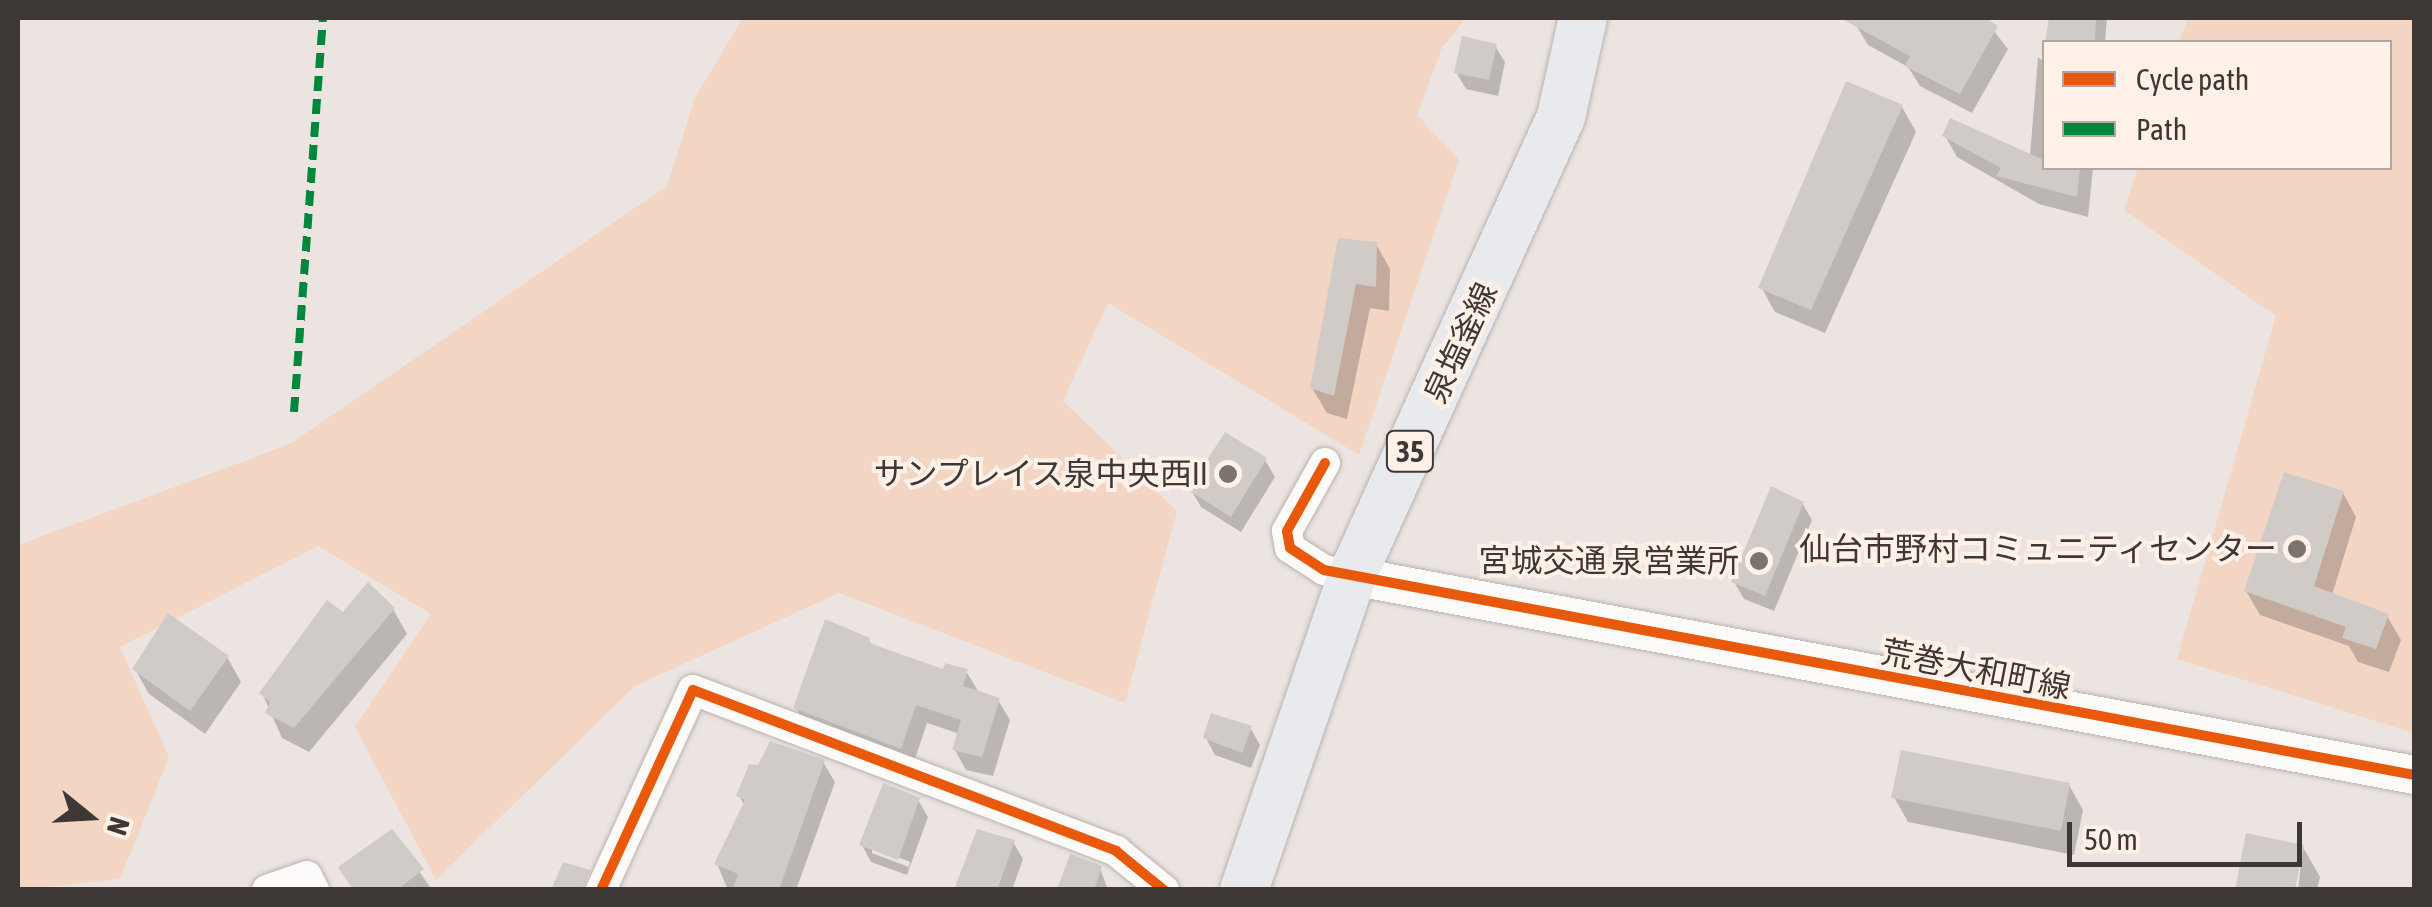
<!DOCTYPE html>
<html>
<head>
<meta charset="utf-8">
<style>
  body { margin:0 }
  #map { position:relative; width:2432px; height:907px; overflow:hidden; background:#ece4e0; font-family:"Asap Condensed","Noto Sans JP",sans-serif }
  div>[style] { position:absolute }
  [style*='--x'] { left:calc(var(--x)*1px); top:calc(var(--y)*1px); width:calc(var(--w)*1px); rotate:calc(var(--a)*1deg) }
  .green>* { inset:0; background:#f3d5c3 }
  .shadow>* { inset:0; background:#0003 }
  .building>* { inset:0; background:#d1cbc8 }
  .roads { filter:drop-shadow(0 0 2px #b9b4b0) drop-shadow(0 0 2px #b9b4b0) }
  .minor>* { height:30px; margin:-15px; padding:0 15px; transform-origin:15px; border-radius:15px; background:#fcfbfa }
  .tertiary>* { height:38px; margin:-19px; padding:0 19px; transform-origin:19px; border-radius:19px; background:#fcfbfa }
  .primary>* { height:48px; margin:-24px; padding:0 24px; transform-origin:24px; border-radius:24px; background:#e9eaee }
  .quiet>* { height:8px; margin-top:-4px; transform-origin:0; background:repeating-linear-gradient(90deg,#00873e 0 15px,transparent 0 23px) }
  .cycleway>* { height:10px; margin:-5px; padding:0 5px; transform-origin:5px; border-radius:5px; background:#e8590c }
  .dots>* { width:28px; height:28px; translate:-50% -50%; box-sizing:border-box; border:5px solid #fff1e8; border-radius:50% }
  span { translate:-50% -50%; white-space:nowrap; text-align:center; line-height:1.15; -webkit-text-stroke:8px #fff1e8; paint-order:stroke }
  .shield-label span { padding:2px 8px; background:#fff1e8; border:2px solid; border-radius:8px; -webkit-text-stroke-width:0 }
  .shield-label { font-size:30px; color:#3d3835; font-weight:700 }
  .street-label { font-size:32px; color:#3d3835 }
  .poi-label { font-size:32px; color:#3d3835 }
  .right { translate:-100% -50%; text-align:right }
  .frame { position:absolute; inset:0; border:20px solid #3d3835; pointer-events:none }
  .legend { position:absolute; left:2042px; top:40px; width:350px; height:130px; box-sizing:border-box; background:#fff1e8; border:2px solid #b1a7a0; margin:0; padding:12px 18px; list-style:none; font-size:30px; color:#3d3835 }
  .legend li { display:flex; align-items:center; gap:20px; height:50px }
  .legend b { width:50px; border:2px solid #b1a7a0 }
  .north { position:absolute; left:40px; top:767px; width:100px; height:100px; -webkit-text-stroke:8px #fff1e8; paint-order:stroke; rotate:108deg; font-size:28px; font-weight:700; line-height:40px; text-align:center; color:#3d3835 }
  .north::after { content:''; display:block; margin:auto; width:35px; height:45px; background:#3d3835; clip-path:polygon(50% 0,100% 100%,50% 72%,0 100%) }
  .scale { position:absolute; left:2067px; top:822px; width:235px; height:45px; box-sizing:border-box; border:5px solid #3d3835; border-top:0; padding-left:12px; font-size:30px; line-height:35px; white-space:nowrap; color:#3d3835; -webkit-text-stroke:8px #fff1e8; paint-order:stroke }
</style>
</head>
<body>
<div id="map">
  <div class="green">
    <div style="clip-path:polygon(743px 18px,1466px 18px,1442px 48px,1417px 115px,1459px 160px,1359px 455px,1108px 303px,1063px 401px,1177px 511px,1125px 703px,839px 593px,635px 686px,436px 880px,355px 727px,431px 614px,318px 546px,120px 647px,169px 757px,120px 879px,18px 890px,18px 545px,290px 444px,667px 186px,695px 98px)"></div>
    <div style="clip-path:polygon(2188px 18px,2414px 18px,2414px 733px,2177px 659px,2276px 316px,2124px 210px,2138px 168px,2390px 168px,2390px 42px,2179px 42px)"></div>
  </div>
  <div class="shadow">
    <div style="clip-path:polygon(1859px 18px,1984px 18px,2008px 49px,1972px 113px,1920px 86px,1908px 67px,1868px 45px,1856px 25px)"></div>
    <div style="clip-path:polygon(2051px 18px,2107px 18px,2105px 42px,2048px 42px)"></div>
    <div style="clip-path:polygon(1495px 46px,1505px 62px,1498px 96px,1466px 89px,1456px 72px)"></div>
    <div style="clip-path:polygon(2038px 57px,2044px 62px,2044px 168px,2093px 168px,2088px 217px,2039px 204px,1957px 157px,1945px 136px,2030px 156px)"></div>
    <div style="clip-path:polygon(1902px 107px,1916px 132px,1825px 333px,1775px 312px,1761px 287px)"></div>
    <div style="clip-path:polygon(1340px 241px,1376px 244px,1390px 269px,1389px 311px,1370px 308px,1347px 419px,1327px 413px,1312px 388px)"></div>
    <div style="clip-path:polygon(1265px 460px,1275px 477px,1241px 532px,1201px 507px,1191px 490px)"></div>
    <div style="clip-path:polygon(2343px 493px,2356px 517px,2332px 595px,2387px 616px,2401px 640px,2389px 672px,2358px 662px,2349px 646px,2260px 615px,2246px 591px)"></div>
    <div style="clip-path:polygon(1802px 503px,1812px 520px,1774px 611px,1744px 599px,1734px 582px)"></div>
    <div style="clip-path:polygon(393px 609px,407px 634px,309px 752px,282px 738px,262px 693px,343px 615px)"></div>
    <div style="clip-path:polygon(869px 640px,873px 648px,945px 672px,966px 671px,978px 691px,998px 700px,1010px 720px,993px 776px,966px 770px,955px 750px,960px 734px,927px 723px,912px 768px,808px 728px,796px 708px)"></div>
    <div style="clip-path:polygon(227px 657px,241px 682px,205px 734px,149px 694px,135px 669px)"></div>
    <div style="clip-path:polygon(1251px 729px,1260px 745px,1251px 768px,1215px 755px,1206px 738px)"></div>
    <div style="clip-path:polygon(823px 762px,835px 782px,796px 890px,728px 890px,717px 864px,745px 806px,739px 796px)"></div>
    <div style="clip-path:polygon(2069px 785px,2083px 810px,2074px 855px,1908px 822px,1894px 797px)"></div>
    <div style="clip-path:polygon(evenodd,918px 800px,928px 817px,907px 875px,871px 862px,862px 845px,918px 800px,872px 847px,910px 862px,909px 867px,872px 853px,872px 847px)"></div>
    <div style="clip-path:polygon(392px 832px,432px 890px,354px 890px)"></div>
    <div style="clip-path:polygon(1013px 842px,1023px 859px,1012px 890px,960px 890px)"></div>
    <div style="clip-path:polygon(2303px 847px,2320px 877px,2317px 890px,2298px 890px)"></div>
    <div style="clip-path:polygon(1100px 868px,1108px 890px,1059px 890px)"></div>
  </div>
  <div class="building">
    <div style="clip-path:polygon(1840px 18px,1985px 18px,1998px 26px,1960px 94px,1905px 66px,1910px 56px)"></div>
    <div style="clip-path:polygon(2049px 18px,2096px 18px,2095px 42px,2045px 42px)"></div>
    <div style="clip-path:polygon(1462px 36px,1497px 44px,1489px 80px,1454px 73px)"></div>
    <div style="clip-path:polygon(1846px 81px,1903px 105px,1811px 310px,1758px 288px)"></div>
    <div style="clip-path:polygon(1950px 118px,2044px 160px,2044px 168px,2080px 168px,2077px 197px,1996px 176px,2001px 168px,1942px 136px)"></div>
    <div style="clip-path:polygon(1338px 238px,1377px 242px,1376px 287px,1356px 284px,1334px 396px,1310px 388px)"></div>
    <div style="clip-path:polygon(1225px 432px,1267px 458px,1231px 517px,1188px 490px)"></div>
    <div style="clip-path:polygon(2284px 472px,2344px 491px,2314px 586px,2389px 614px,2376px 649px,2342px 638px,2346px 627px,2244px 591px)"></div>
    <div style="clip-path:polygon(1771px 486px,1804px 502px,1765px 596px,1731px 582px)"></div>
    <div style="clip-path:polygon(368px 582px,395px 608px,294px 728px,265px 713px,270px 702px,259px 693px,327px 600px,343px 612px)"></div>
    <div style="clip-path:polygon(168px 613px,229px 656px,190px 711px,132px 669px)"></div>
    <div style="clip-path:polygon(825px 619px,870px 638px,869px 643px,943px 669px,945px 663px,968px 669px,963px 686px,1000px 698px,982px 757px,952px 750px,961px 720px,916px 705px,901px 749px,793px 708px)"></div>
    <div style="clip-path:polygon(1211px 713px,1252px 726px,1242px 753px,1203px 738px)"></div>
    <div style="clip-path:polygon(770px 741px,825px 760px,779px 890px,732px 890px,738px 874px,714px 864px,745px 800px,736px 796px,749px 764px,758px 765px)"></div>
    <div style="clip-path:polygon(1901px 750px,2070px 783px,2061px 831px,1891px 798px)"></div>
    <div style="clip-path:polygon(883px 783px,920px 798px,898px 860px,859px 845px)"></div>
    <div style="clip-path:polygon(392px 829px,424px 869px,397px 890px,353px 890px,338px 867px)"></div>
    <div style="clip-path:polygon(977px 829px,1015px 840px,997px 890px,954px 890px)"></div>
    <div style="clip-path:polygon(2246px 833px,2304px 845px,2295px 890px,2235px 890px)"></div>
    <div style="clip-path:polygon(1070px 854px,1102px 866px,1094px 890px,1057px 890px)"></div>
    <div style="clip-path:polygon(563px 862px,590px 870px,583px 890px,551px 890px)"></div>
  </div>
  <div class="roads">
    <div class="minor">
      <div style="--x:1325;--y:463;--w:78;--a:119.2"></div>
      <div style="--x:1287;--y:531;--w:17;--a:80"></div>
      <div style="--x:1290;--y:548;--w:40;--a:32.9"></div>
      <div style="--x:1324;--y:570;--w:29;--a:12"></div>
      <div style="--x:267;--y:890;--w:42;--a:-19.3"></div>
      <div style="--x:307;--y:876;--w:16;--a:63"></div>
      <div style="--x:601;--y:890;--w:220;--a:-65.3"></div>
      <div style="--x:693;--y:690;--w:453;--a:20.8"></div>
      <div style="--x:1116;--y:851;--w:62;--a:39.1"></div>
    </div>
    <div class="tertiary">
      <div style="--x:1352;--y:576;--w:1080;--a:10.61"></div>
    </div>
    <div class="primary">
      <div style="--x:1244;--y:890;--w:332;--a:-71"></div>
      <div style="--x:1352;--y:576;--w:504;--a:-65.52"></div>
      <div style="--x:1561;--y:117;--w:101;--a:-77.5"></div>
    </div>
  </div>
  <div class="quiet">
    <div style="--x:294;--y:412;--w:395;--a:-85.8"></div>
  </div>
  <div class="cycleway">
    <div style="--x:1325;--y:463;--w:78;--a:119.2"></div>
    <div style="--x:1287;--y:531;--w:17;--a:80"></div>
    <div style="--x:1290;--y:548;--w:40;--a:32.9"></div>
    <div style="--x:1324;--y:570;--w:1109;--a:10.65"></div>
    <div style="--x:601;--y:890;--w:220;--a:-65.3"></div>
    <div style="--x:693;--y:690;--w:453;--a:20.8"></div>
    <div style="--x:1116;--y:851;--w:62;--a:39.1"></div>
  </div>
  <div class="dots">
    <div style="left:1228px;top:474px;background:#7a7471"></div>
    <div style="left:2297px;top:549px;background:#7a7471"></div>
    <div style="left:1759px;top:561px;background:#7a7471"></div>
  </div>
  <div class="shield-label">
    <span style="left:1410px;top:451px">35</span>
  </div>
  <div class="street-label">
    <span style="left:1461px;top:343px;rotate:-65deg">泉塩釜線</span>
    <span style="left:1976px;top:670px;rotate:11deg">荒巻大和町線</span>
  </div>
  <div class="poi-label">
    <span class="right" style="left:1208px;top:474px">サンプレイス泉中央西II</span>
    <span class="right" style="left:2277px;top:549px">仙台市野村コミュニティセンター</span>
    <span class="right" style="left:1739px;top:561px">宮城交通 泉営業所</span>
  </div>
  <div class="frame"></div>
  <ul class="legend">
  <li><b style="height:12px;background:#e8590c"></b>Cycle path</li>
  <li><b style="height:12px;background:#00873e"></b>Path</li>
  </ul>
  <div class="north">N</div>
  <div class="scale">50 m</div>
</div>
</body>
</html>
